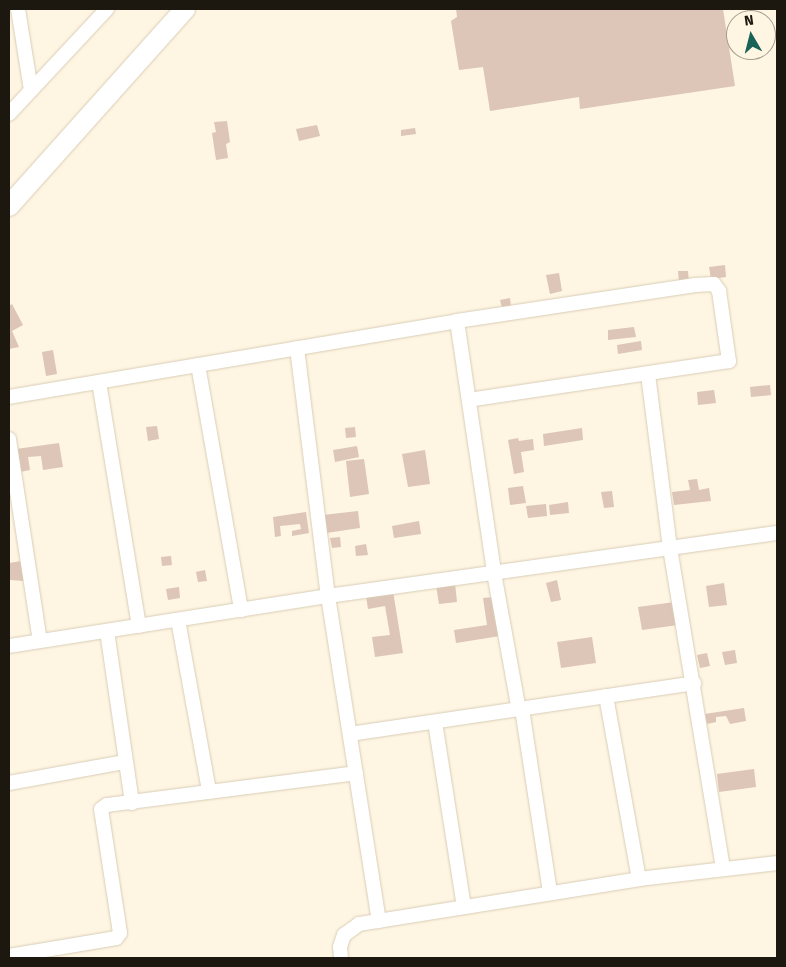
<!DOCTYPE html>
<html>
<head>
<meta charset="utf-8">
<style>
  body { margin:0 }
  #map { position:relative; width:786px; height:967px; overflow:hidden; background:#fef5e2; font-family:"Fira Sans",sans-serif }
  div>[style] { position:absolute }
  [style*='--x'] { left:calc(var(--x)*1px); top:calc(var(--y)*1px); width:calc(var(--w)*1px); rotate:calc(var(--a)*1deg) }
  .building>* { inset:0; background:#ddc5b7 }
  .roads { filter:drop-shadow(0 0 1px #d8cdb6) drop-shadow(0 0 1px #d8cdb6) }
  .street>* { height:14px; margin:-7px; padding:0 7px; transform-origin:7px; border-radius:7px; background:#fff }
  .secondary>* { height:20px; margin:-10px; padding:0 10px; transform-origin:10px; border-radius:10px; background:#fff }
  span { translate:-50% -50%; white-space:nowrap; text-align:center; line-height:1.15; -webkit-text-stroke:4px #fef5e2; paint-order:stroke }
  .frame { position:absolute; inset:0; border:10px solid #1c180f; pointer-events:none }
  .north { position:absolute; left:726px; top:10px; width:50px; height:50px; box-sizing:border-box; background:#fef5e2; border:1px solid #a49d8e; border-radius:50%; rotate:352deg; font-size:14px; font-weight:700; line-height:20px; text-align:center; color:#1c180f }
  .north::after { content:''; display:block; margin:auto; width:18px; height:22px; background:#1a6358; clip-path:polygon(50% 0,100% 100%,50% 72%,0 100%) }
</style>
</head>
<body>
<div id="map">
  <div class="building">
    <div style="clip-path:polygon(456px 9px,723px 9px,735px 86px,580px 109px,579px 97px,490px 111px,483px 67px,459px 70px,451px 21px,457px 17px)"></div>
    <div style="clip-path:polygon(227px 121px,230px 142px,226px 144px,228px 158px,216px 160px,212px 133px,216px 132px,214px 122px)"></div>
    <div style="clip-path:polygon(317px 125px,320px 136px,299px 141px,296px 129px)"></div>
    <div style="clip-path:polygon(415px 128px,416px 134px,401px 136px,401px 130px)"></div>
    <div style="clip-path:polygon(725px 265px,726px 277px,711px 279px,709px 267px)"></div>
    <div style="clip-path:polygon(678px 271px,688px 271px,689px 282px,679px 282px)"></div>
    <div style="clip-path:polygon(559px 273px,562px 291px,550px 294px,546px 275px)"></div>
    <div style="clip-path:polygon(510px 298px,511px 307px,502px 308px,500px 300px)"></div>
    <div style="clip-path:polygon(12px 304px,23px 325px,12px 331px,19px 347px,9px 349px,9px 306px)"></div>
    <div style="clip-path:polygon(634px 327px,636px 337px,608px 340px,608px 330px)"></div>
    <div style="clip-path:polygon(641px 341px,642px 350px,618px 354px,617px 345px)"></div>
    <div style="clip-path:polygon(53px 350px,57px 374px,46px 376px,42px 352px)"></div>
    <div style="clip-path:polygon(770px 385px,771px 395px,751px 397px,750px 387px)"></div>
    <div style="clip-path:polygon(714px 390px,716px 403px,698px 405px,697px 392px)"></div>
    <div style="clip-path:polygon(157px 426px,159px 439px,148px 441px,146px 427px)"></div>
    <div style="clip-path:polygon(355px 427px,356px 437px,346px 438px,345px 428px)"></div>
    <div style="clip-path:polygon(582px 428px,583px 440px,544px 446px,543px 434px)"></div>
    <div style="clip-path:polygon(518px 438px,519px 441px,533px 439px,534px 450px,521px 452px,524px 472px,514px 474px,508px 440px)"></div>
    <div style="clip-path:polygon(59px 443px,63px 467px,43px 470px,41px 456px,28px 457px,30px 470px,20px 472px,16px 449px)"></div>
    <div style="clip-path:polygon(357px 446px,359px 457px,335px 462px,333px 450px)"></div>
    <div style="clip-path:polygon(425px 450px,430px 484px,408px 487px,402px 454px)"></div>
    <div style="clip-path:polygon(364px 459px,369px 494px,350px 497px,346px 461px)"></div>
    <div style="clip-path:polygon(697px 479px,699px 490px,709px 488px,711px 501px,674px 505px,672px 492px,690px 490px,688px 480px)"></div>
    <div style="clip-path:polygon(523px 486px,526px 503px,510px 505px,508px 488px)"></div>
    <div style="clip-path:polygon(612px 491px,614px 507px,604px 508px,601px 492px)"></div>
    <div style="clip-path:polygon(568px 502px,569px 513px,550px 515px,549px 505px)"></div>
    <div style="clip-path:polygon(546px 504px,547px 516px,528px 518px,526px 506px)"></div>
    <div style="clip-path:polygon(358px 511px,360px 528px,326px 533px,323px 515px)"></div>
    <div style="clip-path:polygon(306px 512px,309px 533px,292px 536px,292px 531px,301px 529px,300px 524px,280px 526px,281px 536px,275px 537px,273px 517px)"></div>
    <div style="clip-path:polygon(419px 521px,421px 534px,394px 538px,392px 526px)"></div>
    <div style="clip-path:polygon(340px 537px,341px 547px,332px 548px,330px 538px)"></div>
    <div style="clip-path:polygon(366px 544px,368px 555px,356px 556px,355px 546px)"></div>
    <div style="clip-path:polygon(171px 556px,172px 565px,162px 566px,161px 557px)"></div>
    <div style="clip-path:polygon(21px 561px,24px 581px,10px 580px,9px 563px)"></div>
    <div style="clip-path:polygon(205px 570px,207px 581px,198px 582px,196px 572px)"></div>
    <div style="clip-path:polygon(557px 580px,561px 600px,551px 602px,546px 583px)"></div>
    <div style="clip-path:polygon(455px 583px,457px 602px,439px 604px,436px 585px)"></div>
    <div style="clip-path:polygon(724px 583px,727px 605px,709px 607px,706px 586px)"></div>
    <div style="clip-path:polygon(179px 587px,180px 598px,168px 600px,166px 589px)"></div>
    <div style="clip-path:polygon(393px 591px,403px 653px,375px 657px,372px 637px,390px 635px,385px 606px,368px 609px,366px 596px)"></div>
    <div style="clip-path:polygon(493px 597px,500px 636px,456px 643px,454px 630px,487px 625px,483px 598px)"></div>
    <div style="clip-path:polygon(675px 602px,678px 625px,642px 630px,638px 607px)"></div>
    <div style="clip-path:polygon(592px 637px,596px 663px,561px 668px,557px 642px)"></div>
    <div style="clip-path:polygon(735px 650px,737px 663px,725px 665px,722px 652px)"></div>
    <div style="clip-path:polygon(707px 653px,710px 666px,700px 668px,697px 655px)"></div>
    <div style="clip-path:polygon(744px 708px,746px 721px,730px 724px,726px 716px,716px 717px,716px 722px,707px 724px,705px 714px)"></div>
    <div style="clip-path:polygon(754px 769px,756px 787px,719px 792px,717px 774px)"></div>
  </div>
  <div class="roads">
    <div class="street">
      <div style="--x:18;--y:9;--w:82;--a:80.9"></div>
      <div style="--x:9;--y:114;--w:144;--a:-47"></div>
      <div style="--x:457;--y:321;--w:255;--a:81.6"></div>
      <div style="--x:494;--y:573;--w:139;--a:79.7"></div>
      <div style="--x:297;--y:348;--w:250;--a:82.9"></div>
      <div style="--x:328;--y:596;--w:329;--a:81.1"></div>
      <div style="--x:198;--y:365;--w:249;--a:80"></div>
      <div style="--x:648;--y:374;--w:175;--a:82.8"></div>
      <div style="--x:670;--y:548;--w:325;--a:80.6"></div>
      <div style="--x:99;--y:382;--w:247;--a:80.7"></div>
      <div style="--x:9;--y:397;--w:454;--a:-9.6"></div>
      <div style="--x:457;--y:321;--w:241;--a:-8.6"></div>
      <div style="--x:695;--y:285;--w:19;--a:-3"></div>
      <div style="--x:714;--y:284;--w:9;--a:54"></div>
      <div style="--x:719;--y:291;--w:71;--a:81.9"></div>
      <div style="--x:729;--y:361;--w:263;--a:171.5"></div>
      <div style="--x:9;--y:439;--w:204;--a:81.3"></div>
      <div style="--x:178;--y:620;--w:174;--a:79.7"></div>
      <div style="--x:107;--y:631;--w:174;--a:81.7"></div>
      <div style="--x:9;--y:646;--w:323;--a:-8.9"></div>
      <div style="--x:328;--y:596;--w:453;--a:-8"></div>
      <div style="--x:606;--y:696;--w:186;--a:79.8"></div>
      <div style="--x:522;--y:709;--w:186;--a:81.3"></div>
      <div style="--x:435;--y:722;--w:187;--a:81.1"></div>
      <div style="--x:350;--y:734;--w:348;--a:-8.4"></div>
      <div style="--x:9;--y:783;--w:118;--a:-10.3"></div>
      <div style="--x:9;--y:956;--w:109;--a:-9.5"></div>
      <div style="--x:116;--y:938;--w:6;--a:-51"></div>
      <div style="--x:120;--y:933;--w:125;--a:-98.7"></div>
      <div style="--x:101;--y:809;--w:7;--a:-34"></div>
      <div style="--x:107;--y:805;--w:251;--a:-7.3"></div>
      <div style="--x:341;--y:958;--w:11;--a:-95"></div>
      <div style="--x:340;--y:947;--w:13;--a:-72"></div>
      <div style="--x:344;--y:935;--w:19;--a:-36"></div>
      <div style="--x:359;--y:924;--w:284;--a:-9.1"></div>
      <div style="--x:639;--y:879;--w:139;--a:-6.6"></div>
    </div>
    <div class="secondary">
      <div style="--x:9;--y:206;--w:264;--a:-48.2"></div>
    </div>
  </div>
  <div class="frame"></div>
  <div class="north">N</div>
</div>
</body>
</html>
